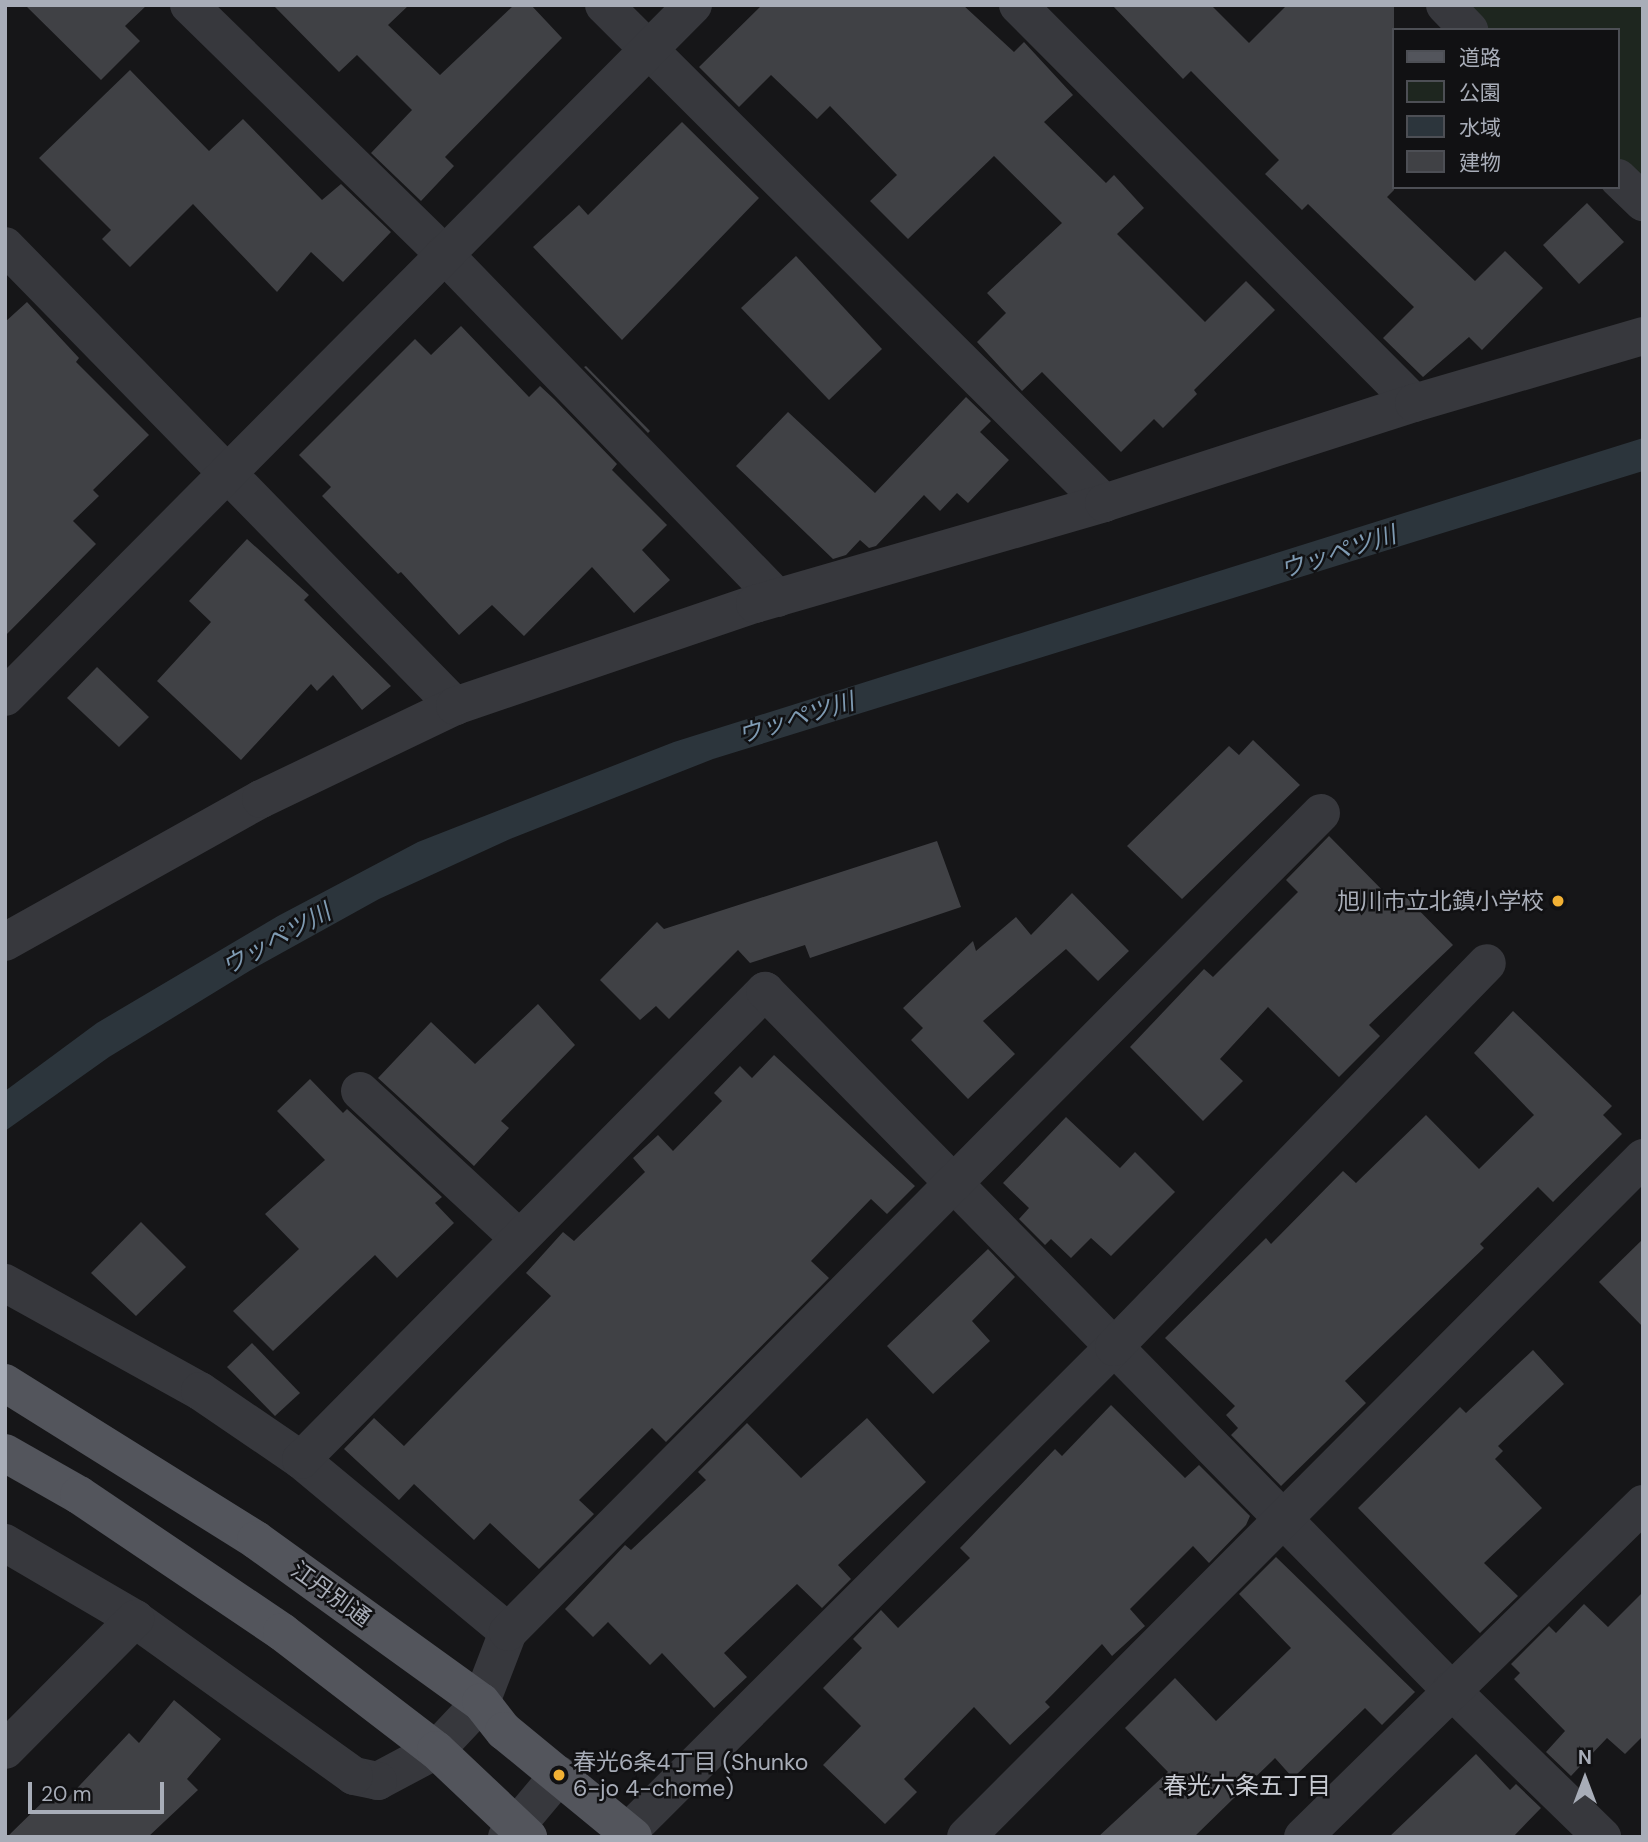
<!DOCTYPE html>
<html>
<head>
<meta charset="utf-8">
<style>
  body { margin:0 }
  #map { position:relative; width:1648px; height:1842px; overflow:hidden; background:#161618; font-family:"DM Sans","Noto Sans JP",sans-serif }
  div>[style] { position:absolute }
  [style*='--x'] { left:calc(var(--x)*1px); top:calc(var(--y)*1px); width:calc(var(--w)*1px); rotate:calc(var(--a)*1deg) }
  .green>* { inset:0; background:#1e261f }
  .water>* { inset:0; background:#2c353c }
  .building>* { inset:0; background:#404145 }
  .minor>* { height:38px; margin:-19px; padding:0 19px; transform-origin:19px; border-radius:19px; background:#37383d }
  .primary>* { height:38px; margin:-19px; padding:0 19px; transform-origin:19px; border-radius:19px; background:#53555c }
  .dots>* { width:19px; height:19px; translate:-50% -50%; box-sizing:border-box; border:4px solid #111113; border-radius:50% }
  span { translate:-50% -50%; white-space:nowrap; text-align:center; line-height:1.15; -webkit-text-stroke:5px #111113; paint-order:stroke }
  .poi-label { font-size:23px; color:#a8adb8 }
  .right { translate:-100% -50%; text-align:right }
  .left { translate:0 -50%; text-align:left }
  .street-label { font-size:23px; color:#a8adb8 }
  .water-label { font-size:24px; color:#7f9bb3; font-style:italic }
  .neighbourhood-label { font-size:24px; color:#c9ccd4 }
  .frame { position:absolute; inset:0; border:7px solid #a8adb8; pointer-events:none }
  .legend { position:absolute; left:1392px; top:28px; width:228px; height:161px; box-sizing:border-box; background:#111113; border:2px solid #4d4f55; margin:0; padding:9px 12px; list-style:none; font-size:21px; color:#a8adb8 }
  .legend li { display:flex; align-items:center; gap:14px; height:35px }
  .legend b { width:35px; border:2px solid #4d4f55 }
  .north { position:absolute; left:1550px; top:1744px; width:70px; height:70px; -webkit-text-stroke:5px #111113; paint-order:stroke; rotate:0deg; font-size:19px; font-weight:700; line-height:28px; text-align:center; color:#a8adb8 }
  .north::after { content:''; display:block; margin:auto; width:24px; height:32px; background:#a8adb8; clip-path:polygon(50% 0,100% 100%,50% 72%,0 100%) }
  .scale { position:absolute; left:28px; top:1782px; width:136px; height:32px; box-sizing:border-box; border:4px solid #a8adb8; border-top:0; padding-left:9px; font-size:21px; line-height:24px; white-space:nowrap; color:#a8adb8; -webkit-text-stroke:5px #111113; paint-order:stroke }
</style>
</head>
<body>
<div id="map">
  <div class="green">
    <div style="clip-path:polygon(1445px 5px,1643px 5px,1643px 202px,1618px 178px,1618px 30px,1469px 30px)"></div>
  </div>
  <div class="water">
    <div style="clip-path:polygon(1643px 438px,1643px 471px,713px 759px,510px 839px,379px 899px,251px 970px,109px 1057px,5px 1131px,5px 1091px,97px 1023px,278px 916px,418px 842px,674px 742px)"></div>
  </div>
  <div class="building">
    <div style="clip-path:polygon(25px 5px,147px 5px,125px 26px,140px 41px,101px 80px)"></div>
    <div style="clip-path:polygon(273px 5px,409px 5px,388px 25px,440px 75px,514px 5px,531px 5px,562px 38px,445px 157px,454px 166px,421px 201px,371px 153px,412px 110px,357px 55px,339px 72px)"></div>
    <div style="clip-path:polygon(762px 5px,963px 5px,1014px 52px,1024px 42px,1073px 95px,1044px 122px,1106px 183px,1114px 175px,1144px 208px,1117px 234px,1205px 322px,1246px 281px,1275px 310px,1194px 390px,1197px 394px,1163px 428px,1154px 419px,1121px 452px,1042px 372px,1022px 391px,977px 342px,1006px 313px,987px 293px,1062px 223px,994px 156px,908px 239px,870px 201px,897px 175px,830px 106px,817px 119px,771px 75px,739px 107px,699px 67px)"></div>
    <div style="clip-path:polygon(1112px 5px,1211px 5px,1249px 43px,1287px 5px,1394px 5px,1394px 190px,1387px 197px,1475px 281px,1505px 251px,1543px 288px,1482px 350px,1469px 337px,1423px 377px,1383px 338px,1414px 307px,1308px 204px,1302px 210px,1265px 174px,1279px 160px,1191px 71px,1183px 79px)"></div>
    <div style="clip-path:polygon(130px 70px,209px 151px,243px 119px,322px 200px,341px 184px,391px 232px,343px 282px,311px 252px,277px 292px,193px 204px,130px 267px,102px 239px,111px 230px,39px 158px)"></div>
    <div style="clip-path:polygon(682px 122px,759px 198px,622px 340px,533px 247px,579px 205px,588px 215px)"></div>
    <div style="clip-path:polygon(1587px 203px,1624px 242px,1579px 284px,1543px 245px)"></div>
    <div style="clip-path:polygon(796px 256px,882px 349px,829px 400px,741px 308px)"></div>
    <div style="clip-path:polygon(27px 302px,79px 358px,76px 362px,149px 435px,93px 490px,99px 496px,73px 521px,96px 544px,5px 636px,5px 322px)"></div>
    <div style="clip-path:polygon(461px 326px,529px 397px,540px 386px,554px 399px,617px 464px,612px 470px,667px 525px,642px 550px,670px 580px,634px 613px,592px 567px,524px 636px,492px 605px,459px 635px,401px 572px,398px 574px,322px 496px,331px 487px,299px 455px,415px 339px,431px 355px)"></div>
    <div style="clip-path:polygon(586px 366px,650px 431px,648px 433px,584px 367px)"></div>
    <div style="clip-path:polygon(966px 397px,991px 421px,980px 432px,1009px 460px,968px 503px,957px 493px,940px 511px,924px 495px,876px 546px,869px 548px,860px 540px,846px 555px,833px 559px,736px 466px,788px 412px,875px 493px)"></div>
    <div style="clip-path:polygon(247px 539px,309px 595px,304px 600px,391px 686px,362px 710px,333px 675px,317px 691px,311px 684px,241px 760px,157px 681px,211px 622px,189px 601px)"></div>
    <div style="clip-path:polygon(97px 667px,149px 717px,119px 747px,67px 698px)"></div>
    <div style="clip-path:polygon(1253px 740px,1300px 785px,1182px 899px,1127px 846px,1229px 746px,1239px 755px)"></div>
    <div style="clip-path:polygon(1329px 836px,1394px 902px,1402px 893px,1453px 945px,1369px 1025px,1380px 1036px,1339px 1077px,1268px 1007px,1220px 1059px,1243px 1081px,1203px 1121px,1130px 1047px,1204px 969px,1213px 977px,1298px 892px,1286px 880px)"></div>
    <div style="clip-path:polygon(937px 841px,961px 907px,810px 958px,805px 945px,750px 963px,738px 950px,669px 1019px,656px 1006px,640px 1020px,600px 980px,657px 922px,664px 929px)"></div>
    <div style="clip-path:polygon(1072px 893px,1129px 951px,1098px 981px,1066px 949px,983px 1021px,1015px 1054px,968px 1099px,911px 1040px,923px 1028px,903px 1008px,973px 941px,976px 951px,1016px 917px,1031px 935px)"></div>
    <div style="clip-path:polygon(538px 1004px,575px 1045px,501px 1121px,509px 1128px,474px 1166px,378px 1078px,431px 1022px,475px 1064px)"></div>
    <div style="clip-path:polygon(1513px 1011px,1612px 1106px,1603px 1115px,1622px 1134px,1553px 1202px,1538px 1187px,1480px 1244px,1484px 1248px,1345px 1381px,1366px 1403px,1281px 1486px,1231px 1435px,1238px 1428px,1226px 1415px,1235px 1406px,1165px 1338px,1266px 1238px,1271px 1244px,1343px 1171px,1356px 1183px,1426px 1115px,1479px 1169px,1534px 1115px,1474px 1053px)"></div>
    <div style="clip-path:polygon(774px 1055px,915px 1186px,887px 1214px,871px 1199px,811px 1261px,829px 1278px,666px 1442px,652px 1428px,579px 1500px,594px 1514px,539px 1569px,490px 1523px,474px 1540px,414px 1484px,399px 1500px,344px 1449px,374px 1418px,404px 1446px,551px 1296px,526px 1273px,563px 1232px,574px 1241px,645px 1172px,633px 1158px,658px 1135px,673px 1151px,722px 1101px,714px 1093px,740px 1066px,752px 1078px)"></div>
    <div style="clip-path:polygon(310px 1079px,343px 1113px,347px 1109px,442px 1197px,435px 1203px,454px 1223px,397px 1278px,375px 1255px,273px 1351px,233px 1311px,299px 1249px,265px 1214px,325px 1160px,277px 1111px)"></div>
    <div style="clip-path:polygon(1066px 1117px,1120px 1168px,1135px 1152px,1175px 1192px,1111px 1256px,1091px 1238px,1071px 1258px,1051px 1239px,1045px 1245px,1019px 1219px,1029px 1208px,1003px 1183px)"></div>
    <div style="clip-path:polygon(141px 1222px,186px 1267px,136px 1316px,91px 1273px)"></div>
    <div style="clip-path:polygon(1643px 1239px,1643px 1327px,1599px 1282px)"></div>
    <div style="clip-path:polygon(988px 1249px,1015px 1277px,972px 1321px,990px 1341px,933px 1394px,887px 1346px)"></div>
    <div style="clip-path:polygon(252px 1343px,300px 1393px,275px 1416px,227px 1367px)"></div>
    <div style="clip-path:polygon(1533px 1350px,1564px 1384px,1498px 1446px,1503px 1451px,1495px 1459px,1542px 1508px,1484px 1563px,1518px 1596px,1480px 1633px,1358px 1508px,1460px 1407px,1466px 1413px)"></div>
    <div style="clip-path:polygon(1111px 1405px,1185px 1478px,1199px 1465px,1250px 1516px,1246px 1525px,1209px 1563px,1193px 1546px,1130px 1609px,1145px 1626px,1112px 1656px,1102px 1644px,1045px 1702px,1050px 1707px,1010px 1745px,974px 1707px,904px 1779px,917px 1792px,885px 1824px,823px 1765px,861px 1726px,823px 1688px,862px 1648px,853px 1639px,881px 1610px,898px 1628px,970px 1558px,960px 1548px,1055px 1449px,1062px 1456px)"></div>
    <div style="clip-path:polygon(867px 1418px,926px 1482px,838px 1565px,851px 1579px,822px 1608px,797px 1584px,724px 1653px,747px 1677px,714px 1708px,662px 1653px,650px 1665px,608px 1622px,593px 1637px,565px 1609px,625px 1545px,631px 1550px,706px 1480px,698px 1472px,747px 1423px,801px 1478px)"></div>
    <div style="clip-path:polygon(1276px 1557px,1415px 1692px,1382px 1725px,1365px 1708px,1293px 1778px,1275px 1758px,1194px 1837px,1098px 1837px,1168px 1772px,1125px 1728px,1175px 1678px,1216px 1721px,1291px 1648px,1239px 1594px)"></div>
    <div style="clip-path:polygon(1643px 1592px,1643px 1736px,1625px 1754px,1607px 1738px,1571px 1776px,1546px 1752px,1565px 1731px,1514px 1679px,1520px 1673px,1511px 1664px,1549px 1626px,1556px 1633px,1584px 1604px,1608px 1627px)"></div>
    <div style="clip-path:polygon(174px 1700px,221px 1739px,187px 1779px,198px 1790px,148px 1837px,7px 1837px,55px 1790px,65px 1801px,129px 1733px,139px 1743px)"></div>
    <div style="clip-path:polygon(1476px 1754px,1510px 1790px,1516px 1784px,1541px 1808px,1513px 1837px,1389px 1837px)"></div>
  </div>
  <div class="minor">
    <div style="--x:189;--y:5;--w:356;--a:44.3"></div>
    <div style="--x:444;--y:254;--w:479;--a:45.9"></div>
    <div style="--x:604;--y:5;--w:706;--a:44.89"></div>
    <div style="--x:1018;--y:5;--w:561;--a:45.14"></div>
    <div style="--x:1445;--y:5;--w:35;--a:46"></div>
    <div style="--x:1618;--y:178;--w:35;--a:44"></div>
    <div style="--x:5;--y:246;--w:644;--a:45.63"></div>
    <div style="--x:5;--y:697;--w:976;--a:-45.17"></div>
    <div style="--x:5;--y:942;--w:293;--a:-29.2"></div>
    <div style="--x:261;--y:799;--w:215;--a:-25.6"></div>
    <div style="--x:455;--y:706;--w:317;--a:-18.8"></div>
    <div style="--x:755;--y:604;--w:363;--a:-16.1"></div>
    <div style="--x:1104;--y:503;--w:326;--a:-17.9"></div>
    <div style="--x:1414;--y:403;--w:239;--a:-16.3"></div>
    <div style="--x:360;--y:1091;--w:217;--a:42.8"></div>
    <div style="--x:5;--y:1283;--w:223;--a:29"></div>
    <div style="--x:200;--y:1391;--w:122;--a:34.3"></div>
    <div style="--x:301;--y:1460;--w:269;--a:39.7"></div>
    <div style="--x:508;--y:1632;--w:75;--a:111.1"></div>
    <div style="--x:481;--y:1702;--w:66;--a:133.2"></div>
    <div style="--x:436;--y:1750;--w:66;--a:151.9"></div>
    <div style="--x:378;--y:1781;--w:25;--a:-168"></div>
    <div style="--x:354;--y:1776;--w:269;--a:-144.4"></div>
    <div style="--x:135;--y:1619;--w:151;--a:-149.7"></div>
    <div style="--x:301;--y:1460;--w:660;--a:-45.31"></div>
    <div style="--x:765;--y:991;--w:979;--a:45.54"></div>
    <div style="--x:1451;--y:1690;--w:211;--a:44.2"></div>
    <div style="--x:508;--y:1632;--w:1154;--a:-45.21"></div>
    <div style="--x:5;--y:1750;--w:185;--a:-45.2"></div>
    <div style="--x:628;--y:1832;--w:687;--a:-44.94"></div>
    <div style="--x:1114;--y:1347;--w:535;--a:-45.83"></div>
    <div style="--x:507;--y:1837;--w:81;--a:-50"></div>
    <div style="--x:966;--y:1837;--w:959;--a:-45.08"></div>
    <div style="--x:1303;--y:1837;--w:476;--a:-44.4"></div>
  </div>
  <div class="primary">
    <div style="--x:5;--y:1383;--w:296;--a:32"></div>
    <div style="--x:256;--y:1540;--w:277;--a:35.8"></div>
    <div style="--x:481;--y:1702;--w:37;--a:52"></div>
    <div style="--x:504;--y:1731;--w:167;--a:39.4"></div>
    <div style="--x:5;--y:1453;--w:85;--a:29.6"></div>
    <div style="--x:79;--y:1495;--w:245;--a:34"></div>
    <div style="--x:282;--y:1632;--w:194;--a:37.5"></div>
    <div style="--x:436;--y:1750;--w:127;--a:43.4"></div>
  </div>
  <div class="dots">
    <div style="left:1558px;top:901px;background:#f2b134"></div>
    <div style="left:559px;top:1775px;background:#f2b134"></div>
  </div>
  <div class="poi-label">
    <span class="right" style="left:1544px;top:901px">旭川市立北鎮小学校</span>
    <span class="left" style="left:573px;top:1775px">春光6条4丁目 (Shunko<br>6-jo 4-chome)</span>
  </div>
  <div class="street-label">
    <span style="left:331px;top:1594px;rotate:36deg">江丹別通</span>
  </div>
  <div class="water-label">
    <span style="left:1338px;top:552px;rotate:-18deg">ウッペツ川</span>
    <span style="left:796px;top:718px;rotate:-17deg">ウッペツ川</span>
    <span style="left:276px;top:939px;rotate:-29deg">ウッペツ川</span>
  </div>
  <div class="neighbourhood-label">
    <span style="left:1247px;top:1786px">春光六条五丁目</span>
  </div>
  <div class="frame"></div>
  <ul class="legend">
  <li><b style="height:9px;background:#53555c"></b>道路</li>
  <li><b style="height:19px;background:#1e261f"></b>公園</li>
  <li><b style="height:19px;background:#2c353c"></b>水域</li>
  <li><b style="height:19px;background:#404145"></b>建物</li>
  </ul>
  <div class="north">N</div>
  <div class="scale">20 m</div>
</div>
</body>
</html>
